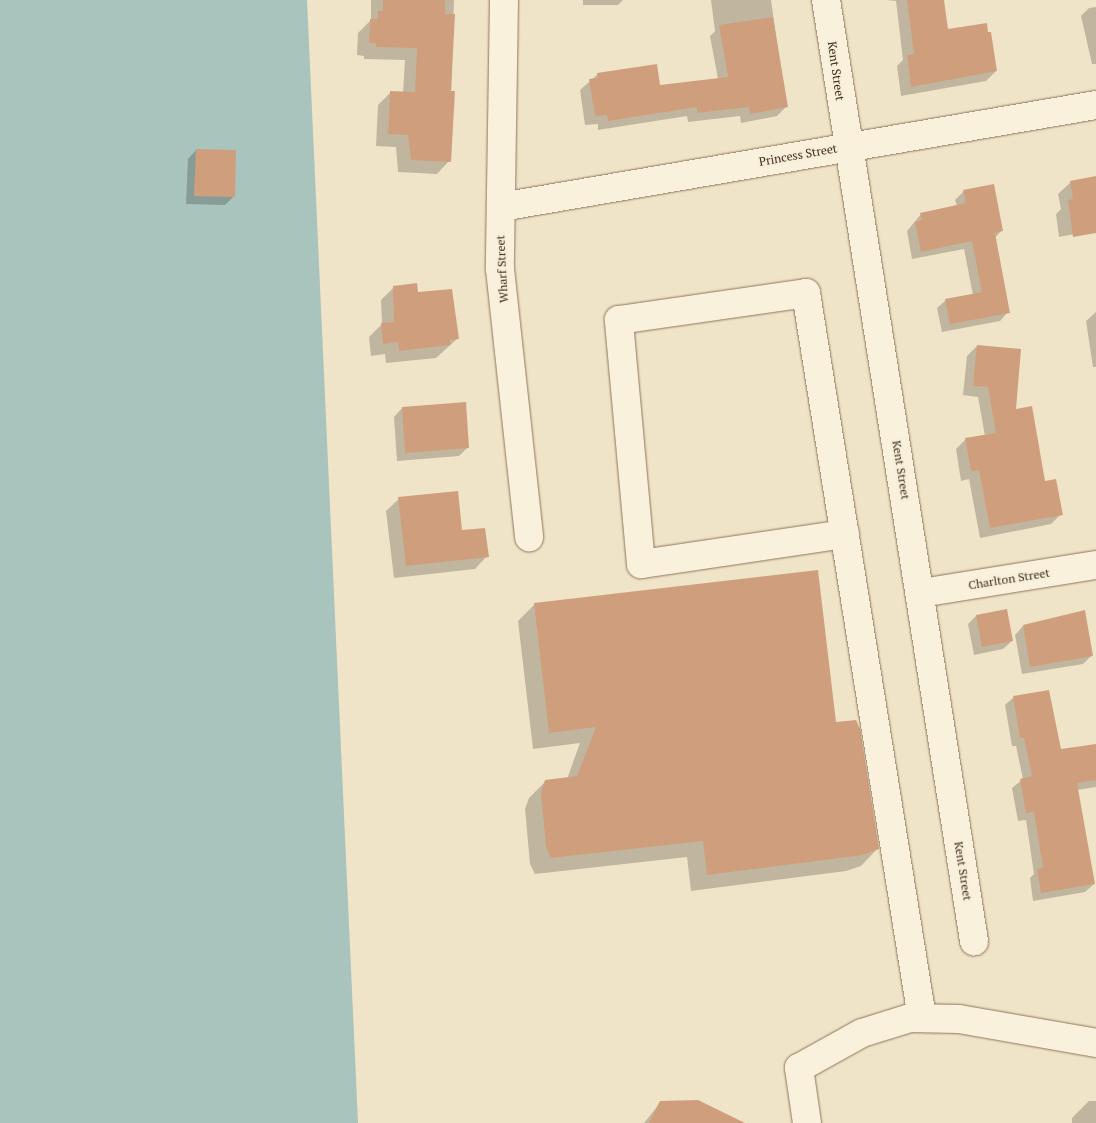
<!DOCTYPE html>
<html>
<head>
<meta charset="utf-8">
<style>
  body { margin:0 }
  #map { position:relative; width:1096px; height:1123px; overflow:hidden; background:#f0e4c8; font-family:"PT Serif",serif }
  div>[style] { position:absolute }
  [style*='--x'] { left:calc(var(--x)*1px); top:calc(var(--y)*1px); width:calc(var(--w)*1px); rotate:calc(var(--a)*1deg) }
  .water>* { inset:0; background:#a9c4bc }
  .shadow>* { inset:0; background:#0003 }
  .building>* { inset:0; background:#cf9f7d }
  .roads { filter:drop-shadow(0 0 1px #8d765c) drop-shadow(0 0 1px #8d765c) }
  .minor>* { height:28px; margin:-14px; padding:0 14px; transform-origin:14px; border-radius:14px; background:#faf1dc }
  span { translate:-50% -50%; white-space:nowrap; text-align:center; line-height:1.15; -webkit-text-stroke:4px #f7eed8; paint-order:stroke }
  .street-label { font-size:12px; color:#3d2e20 }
</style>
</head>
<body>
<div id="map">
  <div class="water">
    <div style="clip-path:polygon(0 0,307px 0,358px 1123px,0 1123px)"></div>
  </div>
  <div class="shadow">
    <div style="clip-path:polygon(371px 0,454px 0,449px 161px,437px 174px,398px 172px,396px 147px,376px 146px,378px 105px,391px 92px,403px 93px,405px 60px,364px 59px,364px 56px,357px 55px,358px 33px,371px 20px)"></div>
    <div style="clip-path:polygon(583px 0,623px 0,618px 5px,583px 5px)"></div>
    <div style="clip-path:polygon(711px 0,771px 0,786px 107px,777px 116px,741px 123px,740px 116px,688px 122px,687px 116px,598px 130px,598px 124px,585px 125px,580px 90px,598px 74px,659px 87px,718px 79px,710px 36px,715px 31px)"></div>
    <div style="clip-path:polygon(886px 0,943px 0,947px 31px,996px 71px,986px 81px,901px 96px,897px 66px,903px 60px,896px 1px)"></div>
    <div style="clip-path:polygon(1096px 7px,1096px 64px,1092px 64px,1081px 16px,1089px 8px)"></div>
    <div style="clip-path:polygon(196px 150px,233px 197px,225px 205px,186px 204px,188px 159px)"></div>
    <div style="clip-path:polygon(1096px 178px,1096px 230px,1059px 237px,1056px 214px,1061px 209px,1058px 194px,1071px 182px)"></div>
    <div style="clip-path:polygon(964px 191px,1001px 231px,995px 238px,1008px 312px,1000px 321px,942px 332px,937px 308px,946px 300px,973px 295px,964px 249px,912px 259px,907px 231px,921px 214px,957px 206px,955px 200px)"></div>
    <div style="clip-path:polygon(394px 287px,417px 293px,457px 339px,436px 358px,386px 363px,385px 354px,371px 356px,369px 337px,382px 324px,381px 300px)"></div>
    <div style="clip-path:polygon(1096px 312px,1096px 367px,1093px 367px,1086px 321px)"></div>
    <div style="clip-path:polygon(977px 346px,1015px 411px,1044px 483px,1061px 514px,1051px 524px,980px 538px,969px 479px,961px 481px,956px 449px,966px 439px,985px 436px,978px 397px,963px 395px,967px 356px)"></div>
    <div style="clip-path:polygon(402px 408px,468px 447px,459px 456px,397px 461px,394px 417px)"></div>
    <div style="clip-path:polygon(399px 499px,461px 532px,487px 556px,475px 569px,394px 578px,386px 511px)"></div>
    <div style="clip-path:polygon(535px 604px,835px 723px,877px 849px,861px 866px,846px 871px,691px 891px,687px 857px,535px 874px,530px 864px,525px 809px,529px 798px,546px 781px,567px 779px,580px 743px,533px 749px,518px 621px)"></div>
    <div style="clip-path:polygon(976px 616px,1012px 641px,1003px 649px,974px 655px,968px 624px)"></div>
    <div style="clip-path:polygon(1023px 626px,1091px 656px,1083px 664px,1022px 674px,1015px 635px)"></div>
    <div style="clip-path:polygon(1014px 697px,1060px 750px,1096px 745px,1096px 787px,1077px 790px,1094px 884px,1085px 892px,1033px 901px,1030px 878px,1034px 874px,1026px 820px,1018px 821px,1012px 788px,1023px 779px,1016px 746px,1012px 746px,1005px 705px)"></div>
    <div style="clip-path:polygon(1089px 1101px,1096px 1101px,1096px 1123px,1072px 1123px,1072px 1118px)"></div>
    <div style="clip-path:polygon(660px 1103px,712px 1123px,644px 1123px)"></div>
  </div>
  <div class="building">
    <div style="clip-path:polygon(383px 0,445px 0,445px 14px,455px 14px,451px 91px,455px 91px,451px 162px,411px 160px,408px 135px,388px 134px,390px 91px,415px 92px,417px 48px,376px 47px,376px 43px,369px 43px,370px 19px,378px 19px,378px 11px,383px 11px)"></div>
    <div style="clip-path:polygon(907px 0,944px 0,948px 29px,987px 23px,988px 32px,991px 32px,997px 71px,911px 87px,907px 55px,914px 54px)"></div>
    <div style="clip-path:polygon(773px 17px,788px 107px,750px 114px,749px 107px,697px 113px,697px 107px,608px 121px,607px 115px,595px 116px,589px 79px,598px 78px,597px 73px,657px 64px,660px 85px,728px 77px,719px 25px)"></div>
    <div style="clip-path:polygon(196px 149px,236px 150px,235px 197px,194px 196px)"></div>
    <div style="clip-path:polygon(1096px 176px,1096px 233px,1073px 237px,1068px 200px,1073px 199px,1070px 181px)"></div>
    <div style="clip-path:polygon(994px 184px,1003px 231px,995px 233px,1010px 313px,950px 324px,945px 299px,982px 292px,972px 241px,921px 252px,915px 222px,922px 220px,920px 213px,966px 203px,963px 190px)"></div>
    <div style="clip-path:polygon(417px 283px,418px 292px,452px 289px,459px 339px,450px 340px,450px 345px,399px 351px,398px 342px,383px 344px,381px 323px,394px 322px,393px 286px)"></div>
    <div style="clip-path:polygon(977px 345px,1021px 349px,1016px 409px,1032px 406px,1045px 481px,1056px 479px,1063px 515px,990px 528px,979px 470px,971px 471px,965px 438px,996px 433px,988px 387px,973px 386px)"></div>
    <div style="clip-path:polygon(466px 402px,469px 448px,405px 453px,402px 407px)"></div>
    <div style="clip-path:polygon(458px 491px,462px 530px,485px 528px,489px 557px,406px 566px,398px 497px)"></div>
    <div style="clip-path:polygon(818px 570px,836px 722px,856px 720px,860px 729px,879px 849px,863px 855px,707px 875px,703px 841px,551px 858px,546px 847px,541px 792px,545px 780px,577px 776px,596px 727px,549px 733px,534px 603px)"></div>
    <div style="clip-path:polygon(1007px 609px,1013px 641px,982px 647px,976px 615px)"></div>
    <div style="clip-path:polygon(1085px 610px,1093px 656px,1030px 667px,1023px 625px)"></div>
    <div style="clip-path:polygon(1049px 690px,1061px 749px,1096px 744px,1096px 780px,1077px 783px,1095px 884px,1041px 893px,1037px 869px,1043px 868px,1034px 812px,1026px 813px,1020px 779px,1032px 776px,1024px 738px,1020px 738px,1013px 696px)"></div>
    <div style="clip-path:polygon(698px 1100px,745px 1123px,649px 1123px,660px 1101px)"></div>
  </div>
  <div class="roads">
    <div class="minor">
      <div style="--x:504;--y:0;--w:269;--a:90.9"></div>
      <div style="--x:500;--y:269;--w:270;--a:83.8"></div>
      <div style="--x:826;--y:0;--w:953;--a:81.06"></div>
      <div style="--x:501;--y:207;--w:604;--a:-9.73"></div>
      <div style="--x:845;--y:534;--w:206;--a:171.6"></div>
      <div style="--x:641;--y:564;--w:245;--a:-95.2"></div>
      <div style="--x:619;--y:320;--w:189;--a:-8.2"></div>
      <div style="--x:806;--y:293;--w:734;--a:80.91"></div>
      <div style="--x:921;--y:593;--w:177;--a:-9.1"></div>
      <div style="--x:807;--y:1123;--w:56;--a:-98.3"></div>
      <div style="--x:799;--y:1068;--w:72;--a:-29.1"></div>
      <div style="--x:862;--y:1033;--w:50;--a:-17.4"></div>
      <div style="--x:910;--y:1018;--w:49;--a:1.2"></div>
      <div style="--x:959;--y:1019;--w:139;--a:9.9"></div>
    </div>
  </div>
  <div class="street-label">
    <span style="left:836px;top:71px;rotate:82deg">Kent Street</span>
    <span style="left:798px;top:155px;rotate:-10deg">Princess Street</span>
    <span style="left:502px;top:269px;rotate:-93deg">Wharf Street</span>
    <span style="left:901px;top:470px;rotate:81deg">Kent Street</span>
    <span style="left:1009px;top:579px;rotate:-9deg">Charlton Street</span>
    <span style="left:963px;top:871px;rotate:81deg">Kent Street</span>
  </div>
</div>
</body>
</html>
